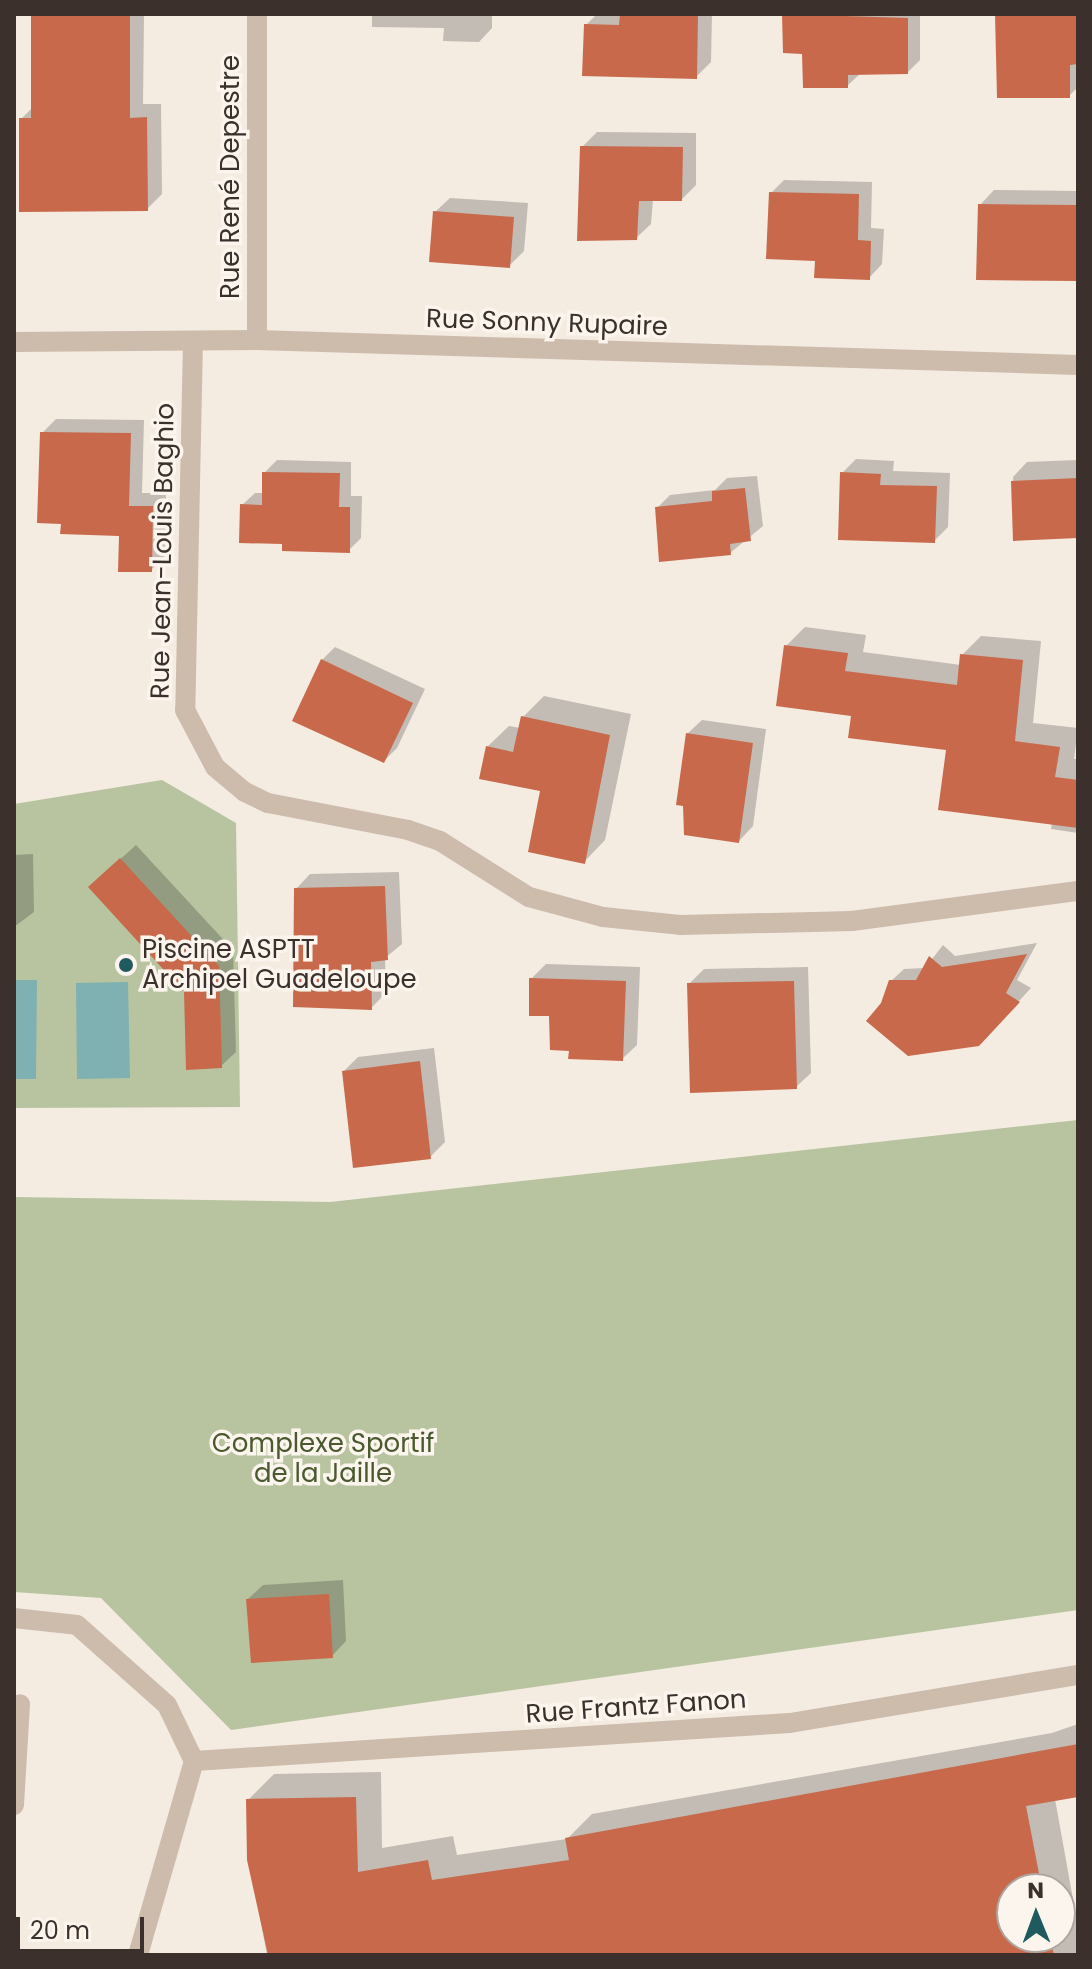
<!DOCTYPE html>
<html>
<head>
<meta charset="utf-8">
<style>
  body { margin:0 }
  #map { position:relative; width:1092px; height:1969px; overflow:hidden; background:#f4ebe1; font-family:Poppins,sans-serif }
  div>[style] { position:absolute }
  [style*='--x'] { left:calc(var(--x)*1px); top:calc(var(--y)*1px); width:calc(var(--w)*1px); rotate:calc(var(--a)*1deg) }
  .green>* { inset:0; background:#b8c4a0 }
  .water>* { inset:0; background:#7fb0b2 }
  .shadow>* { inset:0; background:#0003 }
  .building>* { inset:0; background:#c8694b }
  .service>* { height:20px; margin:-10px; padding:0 10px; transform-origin:10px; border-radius:10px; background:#cdbbac }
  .minor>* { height:20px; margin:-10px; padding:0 10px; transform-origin:10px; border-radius:10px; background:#cdbbac }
  .dots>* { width:22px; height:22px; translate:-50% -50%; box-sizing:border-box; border:4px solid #fbf5ee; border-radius:50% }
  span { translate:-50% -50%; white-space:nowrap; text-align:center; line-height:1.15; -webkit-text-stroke:7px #fbf5ee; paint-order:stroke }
  .street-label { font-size:26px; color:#3b302b }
  .poi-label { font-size:26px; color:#3b302b }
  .left { translate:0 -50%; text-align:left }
  .park-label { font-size:26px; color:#4a5a2e }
  .frame { position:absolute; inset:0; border:16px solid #3b302b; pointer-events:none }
  .north { position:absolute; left:996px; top:1873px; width:80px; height:80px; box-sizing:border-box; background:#fbf5ee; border:2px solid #aea6a0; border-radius:50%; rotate:359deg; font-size:22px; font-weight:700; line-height:32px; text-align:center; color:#3b302b }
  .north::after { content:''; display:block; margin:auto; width:28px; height:36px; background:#1f5a5e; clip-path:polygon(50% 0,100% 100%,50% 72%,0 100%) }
  .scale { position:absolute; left:16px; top:1917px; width:128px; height:36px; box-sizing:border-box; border:4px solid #3b302b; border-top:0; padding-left:10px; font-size:24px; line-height:28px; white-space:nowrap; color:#3b302b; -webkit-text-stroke:6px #fbf5ee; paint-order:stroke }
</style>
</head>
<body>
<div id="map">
  <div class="green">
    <div style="clip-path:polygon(162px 780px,236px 823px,240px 1107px,14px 1108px,14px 804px)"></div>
    <div style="clip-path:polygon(1078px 1120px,1078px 1610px,231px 1730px,101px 1598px,14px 1592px,14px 1197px,330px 1202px)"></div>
  </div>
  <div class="water">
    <div style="clip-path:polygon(14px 980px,37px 980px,36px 1079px,14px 1079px)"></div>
    <div style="clip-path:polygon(128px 982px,130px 1078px,77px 1079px,76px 983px)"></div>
  </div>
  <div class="shadow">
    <div style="clip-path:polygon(33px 14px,144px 14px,143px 104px,161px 104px,162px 194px,147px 209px,21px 119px,33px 107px)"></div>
    <div style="clip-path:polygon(372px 14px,492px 14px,492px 28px,479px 42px,443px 41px,444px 28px,372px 27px)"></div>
    <div style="clip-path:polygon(597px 14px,712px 14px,711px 62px,696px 77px,586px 25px)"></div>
    <div style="clip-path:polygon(784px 14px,920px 14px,920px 60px,908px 72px,861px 73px,847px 86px,804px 52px,785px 51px)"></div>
    <div style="clip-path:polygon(998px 14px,1078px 14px,1078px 87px,1069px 96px)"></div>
    <div style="clip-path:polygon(597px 132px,696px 133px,696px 185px,682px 199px,653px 199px,651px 224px,636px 238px,582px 147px)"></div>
    <div style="clip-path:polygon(784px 180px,872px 182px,871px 228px,884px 229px,882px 264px,869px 278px,817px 259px,771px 193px)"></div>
    <div style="clip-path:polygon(994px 190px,1078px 191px,1078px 279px,980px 205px)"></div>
    <div style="clip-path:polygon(450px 198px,528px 203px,524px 251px,509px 266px,435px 212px)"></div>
    <div style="clip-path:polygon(56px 419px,144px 420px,142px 493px,166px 493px,165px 556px,151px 570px,42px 433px)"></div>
    <div style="clip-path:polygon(856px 459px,894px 461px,893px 471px,950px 473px,948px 527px,934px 541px,842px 473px)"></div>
    <div style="clip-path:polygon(277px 460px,351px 462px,351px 496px,362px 496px,361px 538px,349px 550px,284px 542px,242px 505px,255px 493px,264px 493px,264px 473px)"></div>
    <div style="clip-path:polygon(1078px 460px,1078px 536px,1015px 539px,1013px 477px,1027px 462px)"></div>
    <div style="clip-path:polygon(757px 476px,763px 526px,730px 553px,657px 508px,670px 495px,715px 490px,727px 478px)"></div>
    <div style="clip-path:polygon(805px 627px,866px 635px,863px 652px,961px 665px,962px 655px,981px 636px,1041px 641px,1033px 723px,1078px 728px,1074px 759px,1078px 759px,1078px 833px,1051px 829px,1052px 823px,949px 749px,853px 715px,786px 646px)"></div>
    <div style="clip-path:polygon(335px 647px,425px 689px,397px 748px,384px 761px,322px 660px)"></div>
    <div style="clip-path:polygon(544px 696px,631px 714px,605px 840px,584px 862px,543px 790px,487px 747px,509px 726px,520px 728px,522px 718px)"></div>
    <div style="clip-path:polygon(702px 720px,766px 729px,753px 826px,739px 841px,687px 734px)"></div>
    <div style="clip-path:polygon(136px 845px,233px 950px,236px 1052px,221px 1066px,186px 991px,105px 873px)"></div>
    <div style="clip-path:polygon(33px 854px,34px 912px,14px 927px,14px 855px)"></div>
    <div style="clip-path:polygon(399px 872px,402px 944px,385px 958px,386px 993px,371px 1008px,296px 889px,310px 874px)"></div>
    <div style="clip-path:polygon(1037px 943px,1017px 980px,1031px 988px,991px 1031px,883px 1004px,891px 981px,904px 969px,925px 968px,943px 945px,955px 956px)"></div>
    <div style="clip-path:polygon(546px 964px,640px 967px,637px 1045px,622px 1059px,551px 1015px,531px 979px)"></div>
    <div style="clip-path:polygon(808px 967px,811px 1073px,796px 1087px,689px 984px,704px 969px)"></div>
    <div style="clip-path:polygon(434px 1048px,445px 1142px,430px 1157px,344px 1071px,358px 1057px)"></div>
    <div style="clip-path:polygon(343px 1580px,346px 1641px,332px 1656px,248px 1599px,263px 1585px)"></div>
    <div style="clip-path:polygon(evenodd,1078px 1724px,1078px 1795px,1055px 1799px,1078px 1927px,1078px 1955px,267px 1955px,249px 1859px,248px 1800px,274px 1774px,381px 1772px,382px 1848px,453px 1836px,457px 1855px,567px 1839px,592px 1814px,1052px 1733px,1078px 1724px,1012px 1889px,1060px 1889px,1060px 1937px,1012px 1937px,1012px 1889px)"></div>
  </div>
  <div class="building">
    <div style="clip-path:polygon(31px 14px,130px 14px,130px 118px,147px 117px,148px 211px,19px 212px,19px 118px,31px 118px)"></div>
    <div style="clip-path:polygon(620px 14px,698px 14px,697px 79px,582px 76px,584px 24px,619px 25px)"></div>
    <div style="clip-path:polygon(782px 14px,908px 18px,908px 74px,848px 75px,848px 88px,803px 88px,802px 54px,783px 53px)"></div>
    <div style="clip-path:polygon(995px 14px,1078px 14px,1078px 64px,1070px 65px,1070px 98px,997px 98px)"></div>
    <div style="clip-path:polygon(580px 146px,683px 147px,682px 201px,639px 201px,637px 240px,577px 241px)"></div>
    <div style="clip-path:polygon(769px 192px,859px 194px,858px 240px,871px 241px,870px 280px,814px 278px,815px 261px,766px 259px)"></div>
    <div style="clip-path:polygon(978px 204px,1078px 205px,1078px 281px,976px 280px)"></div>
    <div style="clip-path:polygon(433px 211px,514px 217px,510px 268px,429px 262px)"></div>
    <div style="clip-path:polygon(40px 432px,131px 433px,129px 506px,153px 506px,152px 572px,118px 572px,119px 536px,60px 534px,61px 524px,37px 523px)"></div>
    <div style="clip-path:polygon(262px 472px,340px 473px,339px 507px,350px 507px,350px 553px,282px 551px,282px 544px,239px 543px,240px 504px,262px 505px)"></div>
    <div style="clip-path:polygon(840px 472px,881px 474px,880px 485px,937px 486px,935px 543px,838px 540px)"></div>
    <div style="clip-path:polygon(1078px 478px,1078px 538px,1013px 541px,1011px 481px)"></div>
    <div style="clip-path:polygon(745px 488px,751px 541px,730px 544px,731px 555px,659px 562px,655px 507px,712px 501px,712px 491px)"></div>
    <div style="clip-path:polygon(784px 645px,848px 653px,845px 671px,957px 685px,960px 654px,1023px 660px,1015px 741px,1060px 747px,1055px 777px,1078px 780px,1078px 828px,938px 810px,946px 750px,848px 738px,851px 716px,776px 706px)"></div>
    <div style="clip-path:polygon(321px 659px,413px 703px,384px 763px,292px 721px)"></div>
    <div style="clip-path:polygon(521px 716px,610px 735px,585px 864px,528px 852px,540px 791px,479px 779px,486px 746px,513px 752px)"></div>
    <div style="clip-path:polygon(686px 733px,753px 743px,739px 843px,684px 835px,683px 806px,676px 805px)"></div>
    <div style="clip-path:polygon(120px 858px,219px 966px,222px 1068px,186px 1070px,184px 992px,88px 887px)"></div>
    <div style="clip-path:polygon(385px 886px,388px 960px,371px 962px,372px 1010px,293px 1007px,294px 888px)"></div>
    <div style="clip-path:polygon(1027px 954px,1006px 993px,1020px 1002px,979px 1046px,908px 1056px,866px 1021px,881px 1003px,889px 980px,916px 980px,929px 956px,942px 967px)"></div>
    <div style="clip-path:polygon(529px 978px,626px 981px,623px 1061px,568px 1059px,569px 1051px,550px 1050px,549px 1016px,529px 1016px)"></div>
    <div style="clip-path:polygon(794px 981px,797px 1089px,690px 1093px,687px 983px)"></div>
    <div style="clip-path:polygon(420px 1061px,431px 1159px,353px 1168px,342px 1071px)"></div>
    <div style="clip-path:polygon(329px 1594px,333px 1658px,251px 1663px,246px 1599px)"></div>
    <div style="clip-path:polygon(1078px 1744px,1078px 1797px,1026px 1806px,1042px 1889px,1012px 1889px,1012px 1937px,1050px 1937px,1054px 1955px,268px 1955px,247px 1860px,246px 1799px,356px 1797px,358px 1872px,428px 1860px,432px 1880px,569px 1860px,565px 1838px)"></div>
  </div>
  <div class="service">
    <div style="--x:14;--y:1618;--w:63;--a:6.3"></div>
    <div style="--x:77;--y:1625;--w:120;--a:41.6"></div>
    <div style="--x:167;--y:1705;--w:62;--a:64.3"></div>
    <div style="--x:194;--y:1761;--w:202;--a:106.1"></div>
    <div style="--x:194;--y:1761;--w:597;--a:-3.65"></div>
    <div style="--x:790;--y:1723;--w:292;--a:-9.5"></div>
    <div style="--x:14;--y:1805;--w:101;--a:-86.6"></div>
  </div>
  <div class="minor">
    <div style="--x:257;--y:14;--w:326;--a:90"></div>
    <div style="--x:193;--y:341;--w:369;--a:91.2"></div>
    <div style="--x:185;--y:710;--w:64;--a:62.2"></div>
    <div style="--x:215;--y:767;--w:39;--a:40"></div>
    <div style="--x:245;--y:792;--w:25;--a:26"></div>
    <div style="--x:268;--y:803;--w:143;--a:10.9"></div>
    <div style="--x:408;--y:830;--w:34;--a:19"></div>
    <div style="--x:440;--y:841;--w:105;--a:32.2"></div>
    <div style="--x:529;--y:897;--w:77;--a:15.1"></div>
    <div style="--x:603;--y:917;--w:77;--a:5.9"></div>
    <div style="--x:680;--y:925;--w:172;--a:-1.3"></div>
    <div style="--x:852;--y:921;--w:228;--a:-7.6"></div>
    <div style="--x:14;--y:342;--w:243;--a:-0.5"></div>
    <div style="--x:257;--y:340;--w:821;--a:1.74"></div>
  </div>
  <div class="dots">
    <div style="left:126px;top:965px;background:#1f5a5e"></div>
  </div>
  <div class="street-label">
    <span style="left:231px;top:177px;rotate:-90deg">Rue René Depestre</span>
    <span style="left:547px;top:323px;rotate:2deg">Rue Sonny Rupaire</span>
    <span style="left:163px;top:551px;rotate:-89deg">Rue Jean-Louis Baghio</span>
    <span style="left:636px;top:1707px;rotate:-4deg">Rue Frantz Fanon</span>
  </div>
  <div class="poi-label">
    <span class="left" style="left:142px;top:965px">Piscine ASPTT<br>Archipel Guadeloupe</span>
  </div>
  <div class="park-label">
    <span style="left:323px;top:1459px">Complexe Sportif<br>de la Jaille</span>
  </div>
  <div class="frame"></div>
  <div class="north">N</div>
  <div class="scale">20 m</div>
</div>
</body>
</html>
